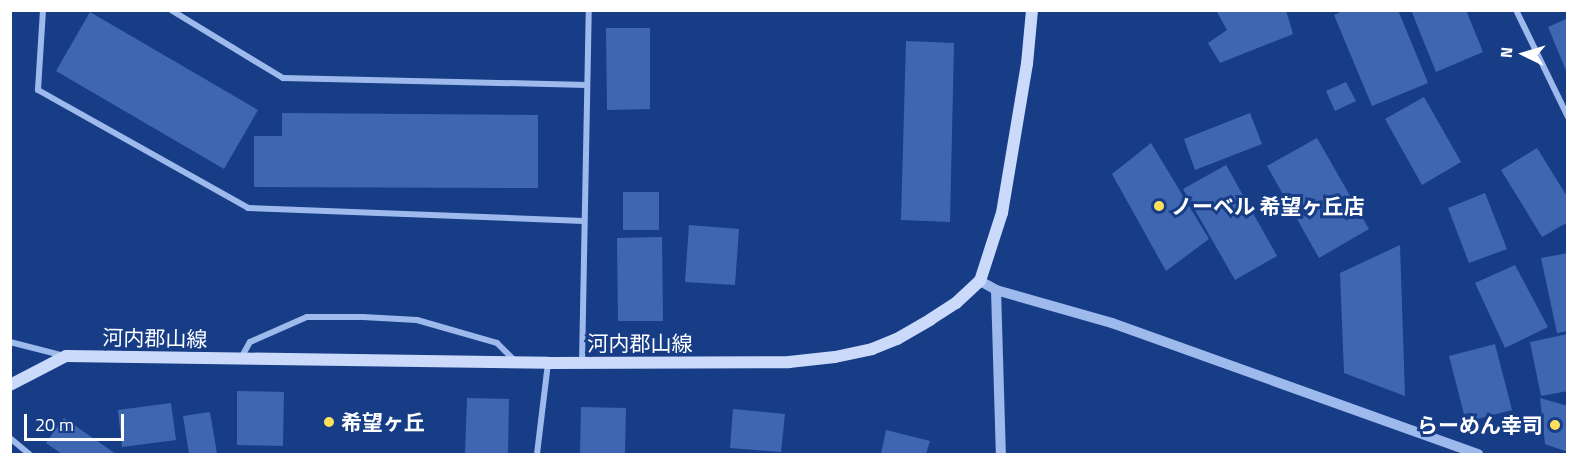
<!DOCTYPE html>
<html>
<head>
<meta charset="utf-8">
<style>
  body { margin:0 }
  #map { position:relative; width:1578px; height:465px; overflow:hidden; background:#173d87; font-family:"Titillium Web","Noto Sans JP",sans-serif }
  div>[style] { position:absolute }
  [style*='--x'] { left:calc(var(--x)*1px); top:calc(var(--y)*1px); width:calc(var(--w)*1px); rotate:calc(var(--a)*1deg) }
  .building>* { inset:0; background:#3f67b1 }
  .minor>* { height:6px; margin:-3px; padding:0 3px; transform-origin:3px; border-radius:3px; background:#9ebaed }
  .tertiary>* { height:10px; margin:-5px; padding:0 5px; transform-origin:5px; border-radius:5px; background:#9ebaed }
  .secondary>* { height:12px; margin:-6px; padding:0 6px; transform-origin:6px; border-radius:6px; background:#cbdafa }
  .dots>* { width:16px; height:16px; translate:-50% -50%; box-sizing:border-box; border:3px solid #173d87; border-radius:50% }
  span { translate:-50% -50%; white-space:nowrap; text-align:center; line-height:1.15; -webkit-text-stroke:6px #173d87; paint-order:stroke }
  .poi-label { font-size:21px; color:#fff; font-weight:700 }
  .left { translate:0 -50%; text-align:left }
  .right { translate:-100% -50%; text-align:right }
  .street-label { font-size:21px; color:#fff }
  .frame { position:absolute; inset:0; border:12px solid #fff; pointer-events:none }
  .north { position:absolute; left:1494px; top:24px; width:60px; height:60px; -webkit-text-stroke:4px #173d87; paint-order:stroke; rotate:275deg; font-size:16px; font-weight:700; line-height:24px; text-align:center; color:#fff }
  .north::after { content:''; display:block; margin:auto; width:21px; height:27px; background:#fff; clip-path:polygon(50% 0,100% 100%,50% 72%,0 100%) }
  .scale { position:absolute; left:24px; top:414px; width:100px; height:27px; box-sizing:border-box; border:3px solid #fff; border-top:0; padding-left:8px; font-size:18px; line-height:21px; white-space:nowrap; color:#fff; -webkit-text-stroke:4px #173d87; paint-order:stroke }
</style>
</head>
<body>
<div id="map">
  <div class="building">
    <div style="clip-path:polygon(1216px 10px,1286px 10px,1293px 34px,1220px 63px,1208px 43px,1227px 30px)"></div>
    <div style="clip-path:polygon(1345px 10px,1398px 10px,1428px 83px,1372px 106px,1334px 15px)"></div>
    <div style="clip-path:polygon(1411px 10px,1466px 10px,1483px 52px,1436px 72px)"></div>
    <div style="clip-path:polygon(90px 12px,258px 110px,224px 169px,56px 71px)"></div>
    <div style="clip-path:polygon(1568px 18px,1568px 73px,1567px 73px,1548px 27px)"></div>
    <div style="clip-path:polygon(606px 28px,650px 28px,650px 109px,607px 110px)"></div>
    <div style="clip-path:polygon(906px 41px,954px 43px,950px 222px,901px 220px)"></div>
    <div style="clip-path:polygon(1346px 82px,1356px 101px,1335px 111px,1326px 91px)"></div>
    <div style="clip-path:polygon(1424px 97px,1461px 162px,1422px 185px,1385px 119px)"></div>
    <div style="clip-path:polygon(282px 113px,538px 115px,538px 188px,254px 187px,254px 136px,282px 136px)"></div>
    <div style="clip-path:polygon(1250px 113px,1262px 144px,1195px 170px,1184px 139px)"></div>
    <div style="clip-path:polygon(1317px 138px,1369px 229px,1319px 258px,1267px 166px)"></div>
    <div style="clip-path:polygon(1151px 143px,1209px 239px,1166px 271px,1112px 174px)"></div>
    <div style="clip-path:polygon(1537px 148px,1568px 198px,1568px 222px,1542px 237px,1501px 170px)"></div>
    <div style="clip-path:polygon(1226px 165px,1277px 256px,1235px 280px,1183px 189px)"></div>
    <div style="clip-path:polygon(623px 192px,659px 192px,659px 230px,623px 230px)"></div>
    <div style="clip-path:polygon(1485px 193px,1507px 249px,1469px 263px,1448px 208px)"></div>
    <div style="clip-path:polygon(689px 225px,739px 229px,735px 285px,685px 282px)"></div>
    <div style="clip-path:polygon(662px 237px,663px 321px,618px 321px,617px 238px)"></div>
    <div style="clip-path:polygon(1400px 245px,1405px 396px,1344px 373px,1340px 273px)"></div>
    <div style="clip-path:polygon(1568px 253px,1568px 331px,1557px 333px,1541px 258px)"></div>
    <div style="clip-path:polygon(1515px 265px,1548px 327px,1505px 348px,1475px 283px)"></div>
    <div style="clip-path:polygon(1568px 334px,1568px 391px,1541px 396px,1530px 342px)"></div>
    <div style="clip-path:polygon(1495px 344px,1512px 410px,1466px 422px,1449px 356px)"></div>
    <div style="clip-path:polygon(237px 391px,284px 392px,283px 446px,237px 445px)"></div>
    <div style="clip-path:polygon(467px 398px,509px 399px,508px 454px,465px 454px)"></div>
    <div style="clip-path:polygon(1540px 398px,1568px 406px,1568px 452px,1545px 444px)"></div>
    <div style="clip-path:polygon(171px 403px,176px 440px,122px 447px,118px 410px)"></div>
    <div style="clip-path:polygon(581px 407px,626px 408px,625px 454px,580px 454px)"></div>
    <div style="clip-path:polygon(733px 409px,785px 414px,781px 452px,730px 448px)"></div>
    <div style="clip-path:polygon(210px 412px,217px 454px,189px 454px,183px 416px)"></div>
    <div style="clip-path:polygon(64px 418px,116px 454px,62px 454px,46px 443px)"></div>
    <div style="clip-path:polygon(886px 430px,930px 441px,926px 454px,881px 454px)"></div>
  </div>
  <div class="minor">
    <div style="--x:43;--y:10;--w:80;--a:93.6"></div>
    <div style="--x:38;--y:90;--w:241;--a:29.3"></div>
    <div style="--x:248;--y:208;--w:336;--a:2.2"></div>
    <div style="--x:171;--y:10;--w:131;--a:31.3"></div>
    <div style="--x:283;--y:78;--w:304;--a:1.3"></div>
    <div style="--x:1516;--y:10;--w:119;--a:64.1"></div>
    <div style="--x:10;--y:342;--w:57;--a:14.3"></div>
    <div style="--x:241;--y:358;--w:18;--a:-61"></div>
    <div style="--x:250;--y:342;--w:62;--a:-23.7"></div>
    <div style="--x:307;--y:317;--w:56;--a:0"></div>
    <div style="--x:363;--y:317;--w:54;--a:3.2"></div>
    <div style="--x:417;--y:320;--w:83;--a:16"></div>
    <div style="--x:497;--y:343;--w:27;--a:45"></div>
    <div style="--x:582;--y:363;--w:353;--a:-88.9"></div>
    <div style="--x:10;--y:438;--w:25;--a:40"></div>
    <div style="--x:537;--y:454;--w:92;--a:-83.1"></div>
  </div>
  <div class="tertiary">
    <div style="--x:980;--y:281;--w:18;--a:29"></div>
    <div style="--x:996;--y:290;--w:164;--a:88.3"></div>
    <div style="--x:996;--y:290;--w:121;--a:15.9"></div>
    <div style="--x:1112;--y:323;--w:389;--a:19.7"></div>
  </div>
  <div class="secondary">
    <div style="--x:10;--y:385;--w:63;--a:-27.4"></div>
    <div style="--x:66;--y:356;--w:482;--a:0.8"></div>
    <div style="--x:548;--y:363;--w:241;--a:-0.2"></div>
    <div style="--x:789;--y:362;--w:46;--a:-6.2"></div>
    <div style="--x:835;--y:357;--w:38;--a:-12"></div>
    <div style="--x:872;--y:349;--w:27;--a:-22"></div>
    <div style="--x:897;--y:339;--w:39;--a:-30"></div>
    <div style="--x:931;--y:319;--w:30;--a:-33"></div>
    <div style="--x:956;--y:303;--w:33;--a:-43"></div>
    <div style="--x:980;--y:281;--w:71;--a:-72.1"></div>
    <div style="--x:1002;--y:213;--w:151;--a:-80.5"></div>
    <div style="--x:1027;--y:64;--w:54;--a:-84.7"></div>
  </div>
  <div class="dots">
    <div style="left:1159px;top:206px;background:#ffe05a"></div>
    <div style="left:329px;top:422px;background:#ffe05a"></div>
    <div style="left:1555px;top:425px;background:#ffe05a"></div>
  </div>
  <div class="poi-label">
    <span class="left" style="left:1171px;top:206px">ノーベル 希望ヶ丘店</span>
    <span class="left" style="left:341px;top:422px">希望ヶ丘</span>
    <span class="right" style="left:1543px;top:425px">らーめん幸司</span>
  </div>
  <div class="street-label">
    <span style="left:155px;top:338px;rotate:1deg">河内郡山線</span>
    <span style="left:640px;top:343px">河内郡山線</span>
  </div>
  <div class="frame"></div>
  <div class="north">N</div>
  <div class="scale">20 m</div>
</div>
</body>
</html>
